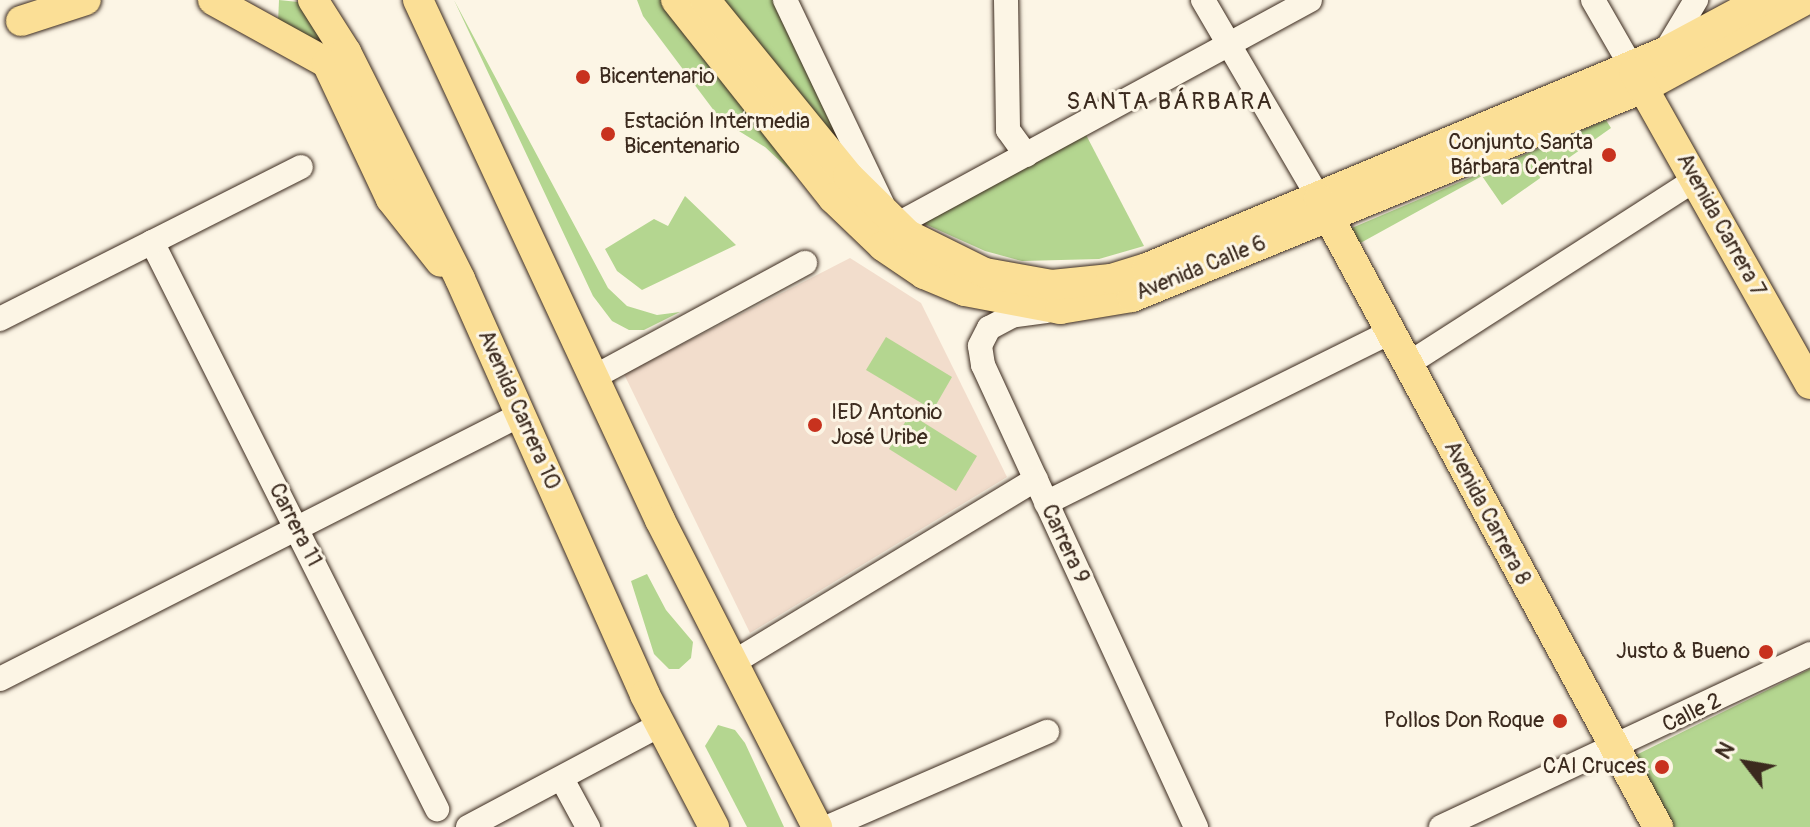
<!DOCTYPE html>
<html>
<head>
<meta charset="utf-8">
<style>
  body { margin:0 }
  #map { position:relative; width:1810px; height:827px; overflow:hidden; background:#fcf5e5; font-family:Pangolin,sans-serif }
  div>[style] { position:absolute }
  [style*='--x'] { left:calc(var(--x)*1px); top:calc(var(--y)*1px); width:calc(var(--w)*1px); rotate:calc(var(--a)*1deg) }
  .built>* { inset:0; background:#f2ddcc }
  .green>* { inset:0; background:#b4d690 }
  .roads { filter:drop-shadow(0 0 2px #3b2a1e) drop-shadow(0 0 2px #3b2a1e) }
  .minor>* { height:24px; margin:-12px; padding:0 12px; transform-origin:12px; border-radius:12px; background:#fcf5e5 }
  .major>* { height:30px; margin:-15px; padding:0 15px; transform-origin:15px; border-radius:15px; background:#fbdf96 }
  .dots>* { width:22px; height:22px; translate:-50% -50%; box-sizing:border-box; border:4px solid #fcf5e5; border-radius:50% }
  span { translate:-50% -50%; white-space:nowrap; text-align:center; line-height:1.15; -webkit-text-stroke:6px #fcf5e5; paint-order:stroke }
  .poi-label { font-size:22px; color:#3b2a1e }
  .left { translate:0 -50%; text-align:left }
  .right { translate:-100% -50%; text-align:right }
  .street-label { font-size:22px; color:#3b2a1e }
  .neighbourhood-label { font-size:24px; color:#3b2a1e; letter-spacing:2px }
  .north { position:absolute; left:1706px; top:723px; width:80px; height:80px; -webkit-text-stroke:6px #fcf5e5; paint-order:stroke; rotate:301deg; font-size:22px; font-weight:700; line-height:32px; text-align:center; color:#3b2a1e }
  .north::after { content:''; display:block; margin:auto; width:28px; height:36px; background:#3b2a1e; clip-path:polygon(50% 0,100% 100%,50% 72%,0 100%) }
</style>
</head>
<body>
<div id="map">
  <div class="built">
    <div style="clip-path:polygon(850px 258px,921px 303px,1007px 477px,750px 633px,624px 374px)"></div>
  </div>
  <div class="green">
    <div style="clip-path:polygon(279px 0,298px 2px,326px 49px,278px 23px)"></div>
    <div style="clip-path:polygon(454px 0,608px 288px,627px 306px,657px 315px,680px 312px,644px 330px,629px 330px,612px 321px,593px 296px)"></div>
    <div style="clip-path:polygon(637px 0,664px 0,826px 204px,765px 147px,721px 120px,643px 16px)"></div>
    <div style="clip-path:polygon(720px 0,774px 0,845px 150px)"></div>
    <div style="clip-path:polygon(1606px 120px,1611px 128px,1502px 205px,1482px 176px,1355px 246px,1347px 230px)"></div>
    <div style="clip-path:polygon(1084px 131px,1144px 246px,1099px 259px,1022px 261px,985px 251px,916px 220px)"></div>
    <div style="clip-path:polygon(685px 196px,736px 245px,642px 290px,617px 271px,605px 249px,654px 219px,668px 226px)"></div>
    <div style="clip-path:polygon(886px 337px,952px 377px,933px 410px,866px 370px)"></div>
    <div style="clip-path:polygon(910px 414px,977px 456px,956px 491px,889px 449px)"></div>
    <div style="clip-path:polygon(647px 574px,666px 610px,693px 642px,691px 658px,679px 669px,669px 669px,654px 654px,631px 581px)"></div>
    <div style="clip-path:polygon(1810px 669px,1810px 827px,1671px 827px,1632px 757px)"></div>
    <div style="clip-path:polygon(718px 725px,735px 730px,745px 743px,784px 827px,747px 827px,705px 746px)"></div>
  </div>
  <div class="roads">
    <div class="minor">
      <div style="--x:785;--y:0;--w:225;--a:64.5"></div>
      <div style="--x:1006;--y:0;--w:130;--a:89.1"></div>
      <div style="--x:1008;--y:130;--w:31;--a:54"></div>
      <div style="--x:1203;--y:0;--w:228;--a:59.7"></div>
      <div style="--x:1593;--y:0;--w:76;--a:60.1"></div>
      <div style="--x:1665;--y:52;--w:61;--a:-59.2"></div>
      <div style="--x:896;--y:225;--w:471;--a:-28.5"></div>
      <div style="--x:152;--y:242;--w:635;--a:63.31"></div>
      <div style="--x:1046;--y:311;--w:34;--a:172"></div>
      <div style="--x:1012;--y:316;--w:26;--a:152"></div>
      <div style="--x:989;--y:328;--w:20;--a:117"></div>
      <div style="--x:980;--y:346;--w:19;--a:81"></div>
      <div style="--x:983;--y:365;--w:509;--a:65.25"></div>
      <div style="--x:0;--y:319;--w:337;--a:-26.8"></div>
      <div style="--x:1408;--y:364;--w:342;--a:-32.7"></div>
      <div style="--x:594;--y:377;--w:240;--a:-28.4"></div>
      <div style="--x:1046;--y:503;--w:385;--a:-26.4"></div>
      <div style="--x:734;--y:662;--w:353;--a:-31.2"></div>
      <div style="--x:0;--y:679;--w:585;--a:-26.92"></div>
      <div style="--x:562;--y:779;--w:55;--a:61.6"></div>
      <div style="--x:468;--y:827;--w:217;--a:-28"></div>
      <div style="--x:828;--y:827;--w:239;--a:-23.5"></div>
      <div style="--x:1441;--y:827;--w:408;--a:-25.1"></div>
    </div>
    <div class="major">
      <div style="--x:213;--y:0;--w:130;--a:28.9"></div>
      <div style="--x:327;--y:63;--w:150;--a:64.8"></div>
      <div style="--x:391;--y:199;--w:80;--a:51.6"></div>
      <div style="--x:313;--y:0;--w:62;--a:57.6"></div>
      <div style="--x:346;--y:52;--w:254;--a:63.3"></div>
      <div style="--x:460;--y:279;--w:455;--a:66"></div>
      <div style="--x:645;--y:695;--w:149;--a:62.4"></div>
      <div style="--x:418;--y:0;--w:574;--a:65.04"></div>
      <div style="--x:660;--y:520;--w:345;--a:62.9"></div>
      <div style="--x:676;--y:0;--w:253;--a:51.6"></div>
      <div style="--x:833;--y:198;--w:69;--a:43.8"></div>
      <div style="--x:883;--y:246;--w:50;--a:34.3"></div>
      <div style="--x:924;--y:274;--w:44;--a:22.5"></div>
      <div style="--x:965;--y:291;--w:97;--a:10.7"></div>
      <div style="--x:1060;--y:309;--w:73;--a:-9.5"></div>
      <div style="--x:1132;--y:297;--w:552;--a:-22.24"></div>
      <div style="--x:1643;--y:88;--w:184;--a:-28.5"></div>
      <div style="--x:705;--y:0;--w:227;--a:50.9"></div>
      <div style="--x:848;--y:176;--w:84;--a:44.5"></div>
      <div style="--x:908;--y:235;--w:86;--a:26.3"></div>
      <div style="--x:985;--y:273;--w:68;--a:10.2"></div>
      <div style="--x:1052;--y:285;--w:59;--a:-5.8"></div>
      <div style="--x:1111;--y:279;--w:38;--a:-17"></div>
      <div style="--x:1147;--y:268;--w:561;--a:-22.64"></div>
      <div style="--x:1665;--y:52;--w:110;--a:-28.2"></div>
      <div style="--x:21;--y:21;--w:68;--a:-17.9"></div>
      <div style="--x:1634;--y:72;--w:358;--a:60.6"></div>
      <div style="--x:1319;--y:199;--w:714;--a:61.64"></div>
    </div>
  </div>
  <div class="dots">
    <div style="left:583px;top:77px;background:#c8321e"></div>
    <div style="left:608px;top:134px;background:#c8321e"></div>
    <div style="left:1609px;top:155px;background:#c8321e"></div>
    <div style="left:815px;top:425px;background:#c8321e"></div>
    <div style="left:1766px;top:652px;background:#c8321e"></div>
    <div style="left:1560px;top:721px;background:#c8321e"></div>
    <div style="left:1662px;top:767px;background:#c8321e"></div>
  </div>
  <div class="poi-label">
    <span class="left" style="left:599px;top:77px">Bicentenario</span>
    <span class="left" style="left:624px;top:134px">Estación Intermedia<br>Bicentenario</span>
    <span class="right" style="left:1593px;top:155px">Conjunto Santa<br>Bárbara Central</span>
    <span class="left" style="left:831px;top:425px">IED Antonio<br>José Uribe</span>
    <span class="right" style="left:1750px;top:652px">Justo &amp; Bueno</span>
    <span class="right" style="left:1544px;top:721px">Pollos Don Roque</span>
    <span class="right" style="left:1646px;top:767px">CAI Cruces</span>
  </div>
  <div class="street-label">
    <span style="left:1721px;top:225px;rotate:61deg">Avenida Carrera 7</span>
    <span style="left:1201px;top:268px;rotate:-22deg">Avenida Calle 6</span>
    <span style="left:519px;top:410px;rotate:66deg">Avenida Carrera 10</span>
    <span style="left:1487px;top:513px;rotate:62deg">Avenida Carrera 8</span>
    <span style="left:295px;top:525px;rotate:63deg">Carrera 11</span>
    <span style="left:1065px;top:544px;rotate:65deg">Carrera 9</span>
    <span style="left:1692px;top:713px;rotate:-26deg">Calle 2</span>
  </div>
  <div class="neighbourhood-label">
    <span style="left:1170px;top:102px">SANTA BÁRBARA</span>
  </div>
  <div class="north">N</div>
</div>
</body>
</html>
